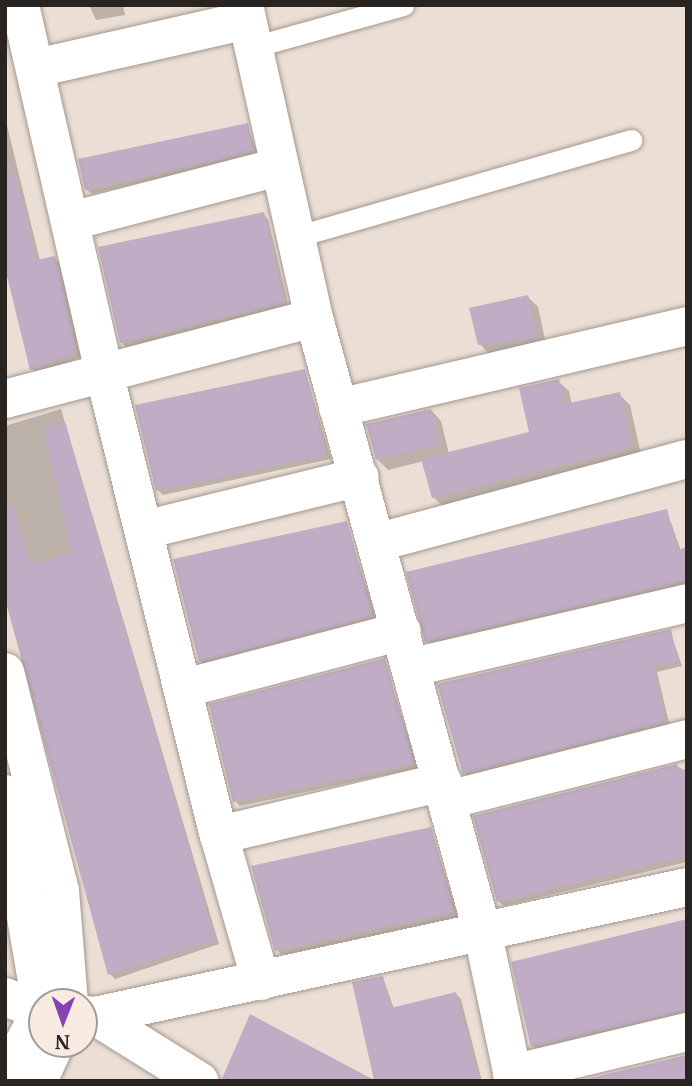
<!DOCTYPE html>
<html>
<head>
<meta charset="utf-8">
<style>
  body { margin:0 }
  #map { position:relative; width:692px; height:1086px; overflow:hidden; background:#ebded4; font-family:Merriweather,serif }
  div>[style] { position:absolute }
  [style*='--x'] { left:calc(var(--x)*1px); top:calc(var(--y)*1px); width:calc(var(--w)*1px); rotate:calc(var(--a)*1deg) }
  .shadow>* { inset:0; background:#0003 }
  .building>* { inset:0; background:#c0acc5 }
  .roads { filter:drop-shadow(0 0 2px #a3978e) drop-shadow(0 0 2px #a3978e) }
  .lane>* { height:21px; margin:-10.5px; padding:0 10.5px; transform-origin:10.5px; border-radius:10.5px; background:#fff }
  .street>* { height:38px; margin:-19px; padding:0 19px; transform-origin:19px; border-radius:19px; background:#fff }
  span { translate:-50% -50%; white-space:nowrap; text-align:center; line-height:1.15; -webkit-text-stroke:7px #f8ebe1; paint-order:stroke }
  .frame { position:absolute; inset:0; border:7px solid #292420; pointer-events:none }
  .north { position:absolute; left:28px; top:988px; width:70px; height:70px; box-sizing:border-box; background:#f8ebe1; border:2px solid #a59b94; border-radius:50%; rotate:181deg; font-size:19px; font-weight:700; line-height:28px; text-align:center; color:#292420 }
  .north::after { content:''; display:block; margin:auto; width:24px; height:32px; background:#8542b6; clip-path:polygon(50% 0,100% 100%,50% 72%,0 100%) }
</style>
</head>
<body>
<div id="map">
  <div class="shadow">
    <div style="clip-path:polygon(89px 5px,123px 5px,125px 15px,96px 20px)"></div>
    <div style="clip-path:polygon(5px 117px,40px 261px,54px 258px,60px 263px,81px 357px,37px 374px,32px 369px,5px 259px)"></div>
    <div style="clip-path:polygon(247px 125px,258px 155px,92px 194px,86px 189px)"></div>
    <div style="clip-path:polygon(263px 214px,268px 219px,289px 308px,127px 348px,121px 342px)"></div>
    <div style="clip-path:polygon(528px 297px,538px 307px,547px 349px,490px 355px,480px 344px)"></div>
    <div style="clip-path:polygon(305px 371px,331px 459px,163px 495px,158px 490px)"></div>
    <div style="clip-path:polygon(558px 381px,569px 391px,572px 405px,619px 394px,630px 405px,642px 459px,444px 507px,433px 497px,424px 461px,388px 470px,377px 459px,431px 410px,441px 421px,449px 454px,531px 433px)"></div>
    <div style="clip-path:polygon(61px 409px,219px 944px,115px 979px,110px 974px,5px 592px,5px 426px)"></div>
    <div style="clip-path:polygon(667px 511px,681px 551px,687px 549px,687px 586px,432px 646px,427px 641px)"></div>
    <div style="clip-path:polygon(346px 523px,377px 621px,205px 666px,200px 661px)"></div>
    <div style="clip-path:polygon(670px 631px,682px 666px,657px 672px,670px 727px,469px 778px,464px 773px)"></div>
    <div style="clip-path:polygon(384px 660px,418px 768px,240px 806px,235px 801px)"></div>
    <div style="clip-path:polygon(676px 766px,687px 771px,687px 862px,504px 906px,498px 901px)"></div>
    <div style="clip-path:polygon(431px 829px,458px 917px,282px 955px,277px 950px)"></div>
    <div style="clip-path:polygon(687px 921px,687px 1015px,538px 1051px,533px 1046px)"></div>
    <div style="clip-path:polygon(383px 977px,394px 1009px,456px 994px,461px 999px,482px 1081px,376px 1081px)"></div>
  </div>
  <div class="building">
    <div style="clip-path:polygon(248px 123px,254px 151px,85px 190px,78px 159px)"></div>
    <div style="clip-path:polygon(15px 173px,37px 260px,55px 256px,77px 352px,30px 370px,5px 268px,5px 174px)"></div>
    <div style="clip-path:polygon(264px 212px,285px 303px,120px 343px,98px 247px)"></div>
    <div style="clip-path:polygon(528px 295px,538px 339px,478px 345px,469px 308px)"></div>
    <div style="clip-path:polygon(305px 369px,327px 455px,156px 491px,135px 405px)"></div>
    <div style="clip-path:polygon(559px 379px,565px 404px,620px 392px,632px 448px,432px 498px,421px 459px,529px 432px,519px 388px)"></div>
    <div style="clip-path:polygon(431px 409px,440px 445px,376px 460px,366px 424px)"></div>
    <div style="clip-path:polygon(65px 422px,215px 939px,108px 975px,5px 599px,5px 506px,13px 505px,30px 564px,72px 553px,43px 428px)"></div>
    <div style="clip-path:polygon(667px 509px,677px 550px,687px 547px,687px 580px,425px 642px,406px 572px)"></div>
    <div style="clip-path:polygon(347px 521px,373px 616px,199px 662px,173px 559px)"></div>
    <div style="clip-path:polygon(671px 629px,678px 661px,653px 667px,666px 722px,463px 774px,437px 684px)"></div>
    <div style="clip-path:polygon(385px 658px,414px 764px,233px 802px,209px 704px)"></div>
    <div style="clip-path:polygon(677px 764px,679px 771px,687px 769px,687px 856px,497px 902px,473px 816px)"></div>
    <div style="clip-path:polygon(431px 827px,454px 912px,275px 951px,251px 866px)"></div>
    <div style="clip-path:polygon(687px 919px,687px 1011px,531px 1047px,511px 962px)"></div>
    <div style="clip-path:polygon(383px 976px,391px 1008px,456px 992px,479px 1081px,221px 1081px,250px 1014px,374px 1080px,352px 982px)"></div>
    <div style="clip-path:polygon(687px 1055px,687px 1081px,578px 1081px)"></div>
  </div>
  <div class="roads">
    <div class="lane">
      <div style="--x:253;--y:47;--w:156;--a:-15.6"></div>
      <div style="--x:295;--y:237;--w:350;--a:-16.1"></div>
    </div>
    <div class="street">
      <div style="--x:20;--y:5;--w:376;--a:77.1"></div>
      <div style="--x:104;--y:372;--w:477;--a:76.1"></div>
      <div style="--x:219;--y:835;--w:152;--a:74"></div>
      <div style="--x:244;--y:5;--w:321;--a:77.4"></div>
      <div style="--x:314;--y:318;--w:639;--a:74.66"></div>
      <div style="--x:483;--y:934;--w:150;--a:78.1"></div>
      <div style="--x:36;--y:68;--w:216;--a:-12.8"></div>
      <div style="--x:71;--y:221;--w:214;--a:-14.6"></div>
      <div style="--x:5;--y:399;--w:319;--a:-14.7"></div>
      <div style="--x:338;--y:408;--w:359;--a:-13.2"></div>
      <div style="--x:144;--y:530;--w:222;--a:-13.8"></div>
      <div style="--x:379;--y:542;--w:319;--a:-15.1"></div>
      <div style="--x:413;--y:667;--w:281;--a:-13.1"></div>
      <div style="--x:5;--y:672;--w:226;--a:75.9"></div>
      <div style="--x:60;--y:891;--w:111;--a:85.4"></div>
      <div style="--x:185;--y:688;--w:224;--a:-14.7"></div>
      <div style="--x:5;--y:794;--w:220;--a:80.3"></div>
      <div style="--x:448;--y:800;--w:247;--a:-14.3"></div>
      <div style="--x:219;--y:835;--w:230;--a:-13.3"></div>
      <div style="--x:5;--y:997;--w:39;--a:21"></div>
      <div style="--x:41;--y:1011;--w:76;--a:118.2"></div>
      <div style="--x:84;--y:1015;--w:11;--a:5"></div>
      <div style="--x:95;--y:1016;--w:123;--a:32"></div>
      <div style="--x:95;--y:1016;--w:606;--a:-12.29"></div>
      <div style="--x:512;--y:1074;--w:180;--a:-13.5"></div>
      <div style="--x:38;--y:1081;--w:41;--a:-65.3"></div>
    </div>
  </div>
  <div class="frame"></div>
  <div class="north">N</div>
</div>
</body>
</html>
